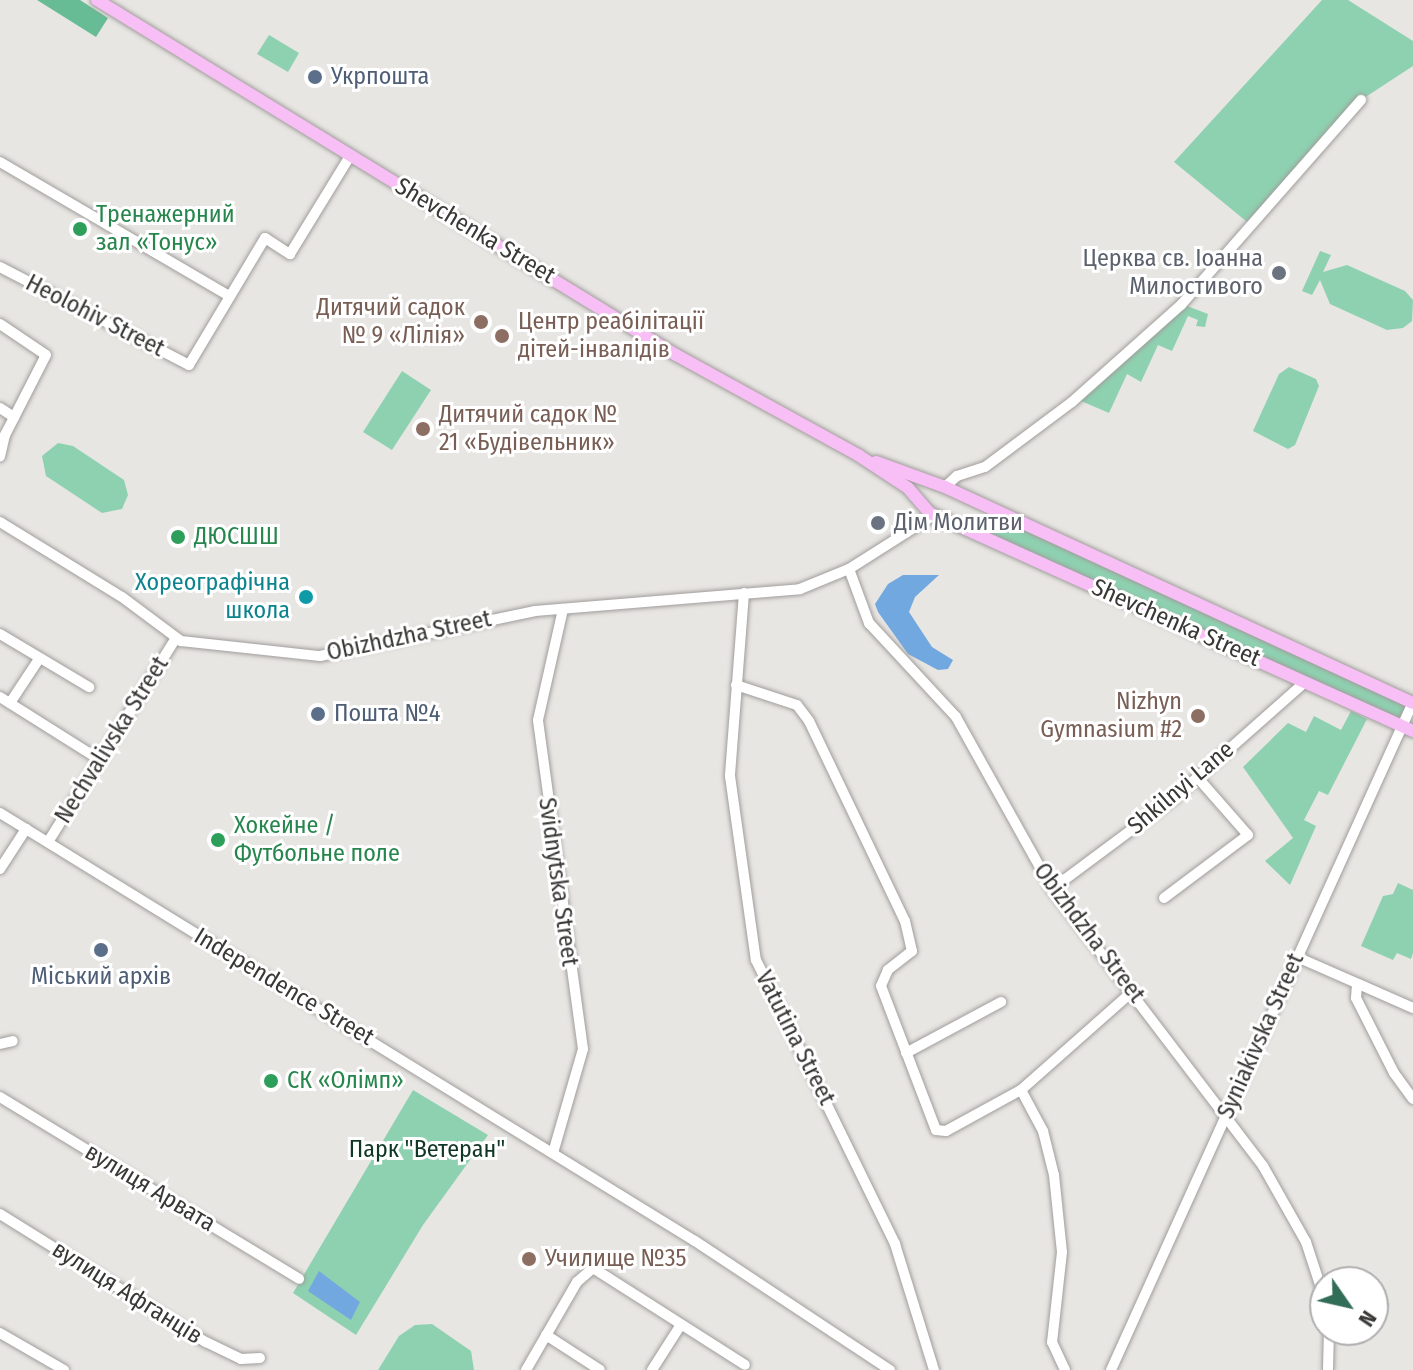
<!DOCTYPE html>
<html>
<head>
<meta charset="utf-8">
<style>
  body { margin:0 }
  #map { position:relative; width:1413px; height:1370px; overflow:hidden; background:#e8e6e3; font-family:"Fira Sans Condensed",sans-serif }
  div>[style] { position:absolute }
  [style*='--x'] { left:calc(var(--x)*1px); top:calc(var(--y)*1px); width:calc(var(--w)*1px); rotate:calc(var(--a)*1deg) }
  .green>* { inset:0; background:#8ed1b0 }
  .forest>* { inset:0; background:#68bc95 }
  .water>* { inset:0; background:#72a8e0 }
  .roads { filter:drop-shadow(0 0 2px #a09d9b) drop-shadow(0 0 2px #a09d9b) }
  .minor>* { height:10px; margin:-5px; padding:0 5px; transform-origin:5px; border-radius:5px; background:#fff }
  .major>* { height:12px; margin:-6px; padding:0 6px; transform-origin:6px; border-radius:6px; background:#f7bff5 }
  .dots>* { width:22px; height:22px; translate:-50% -50%; box-sizing:border-box; border:4px solid #fff; border-radius:50% }
  span { translate:-50% -50%; white-space:nowrap; text-align:center; line-height:1.15; -webkit-text-stroke:6px #fff; paint-order:stroke }
  .service-label { font-size:24px; color:#4e5e75 }
  .left { translate:0 -50%; text-align:left }
  .leisure-label { font-size:24px; color:#27864d }
  .street-label { font-size:24px; color:#393837 }
  .worship-label { font-size:24px; color:#5b616d }
  .right { translate:-100% -50%; text-align:right }
  .education-label { font-size:24px; color:#785e54 }
  .culture-label { font-size:24px; color:#0d838f }
  .park-label { font-size:24px; color:#103626 }
  .north { position:absolute; left:1309px; top:1266px; width:80px; height:80px; box-sizing:border-box; background:#fff; border:2px solid #b0afaf; border-radius:50%; rotate:124deg; font-size:22px; font-weight:700; line-height:32px; text-align:center; color:#393837 }
  .north::after { content:''; display:block; margin:auto; width:28px; height:36px; background:#326d57; clip-path:polygon(50% 0,100% 100%,50% 72%,0 100%) }
</style>
</head>
<body>
<div id="map">
  <div class="green">
    <div style="clip-path:polygon(1322px 0,1348px 0,1413px 41px,1413px 66px,1361px 100px,1252px 226px,1174px 162px)"></div>
    <div style="clip-path:polygon(269px 35px,299px 53px,288px 72px,257px 54px)"></div>
    <div style="clip-path:polygon(1320px 251px,1331px 255px,1323px 272px,1347px 265px,1405px 291px,1413px 300px,1412px 321px,1403px 328px,1387px 330px,1330px 304px,1320px 280px,1312px 295px,1302px 291px)"></div>
    <div style="clip-path:polygon(1187px 306px,1208px 314px,1205px 327px,1196px 326px,1198px 320px,1188px 316px,1172px 351px,1158px 345px,1141px 382px,1127px 374px,1109px 413px,1081px 401px)"></div>
    <div style="clip-path:polygon(1289px 367px,1316px 379px,1319px 386px,1295px 445px,1288px 449px,1253px 431px,1279px 374px)"></div>
    <div style="clip-path:polygon(402px 371px,431px 390px,392px 450px,363px 432px)"></div>
    <div style="clip-path:polygon(58px 443px,73px 446px,124px 480px,128px 495px,122px 509px,102px 513px,46px 476px,42px 456px)"></div>
    <div style="clip-path:polygon(993px 516px,1406px 705px,1398px 722px,986px 531px,983px 521px)"></div>
    <div style="clip-path:polygon(1351px 711px,1367px 719px,1328px 795px,1319px 791px,1304px 820px,1316px 826px,1290px 885px,1265px 861px,1293px 838px,1243px 767px,1288px 723px,1306px 732px,1314px 716px,1341px 730px)"></div>
    <div style="clip-path:polygon(1398px 883px,1413px 890px,1413px 953px,1411px 959px,1397px 953px,1393px 960px,1361px 946px,1383px 896px,1393px 894px)"></div>
    <div style="clip-path:polygon(413px 1090px,488px 1135px,423px 1225px,356px 1335px,293px 1293px)"></div>
    <div style="clip-path:polygon(432px 1324px,471px 1351px,474px 1370px,378px 1370px,399px 1336px,415px 1325px)"></div>
  </div>
  <div class="forest">
    <div style="clip-path:polygon(37px 0,80px 0,108px 18px,96px 37px)"></div>
  </div>
  <div class="water">
    <div style="clip-path:polygon(903px 575px,939px 575px,915px 597px,909px 612px,932px 647px,953px 660px,948px 669px,938px 670px,908px 654px,878px 612px,875px 604px,888px 584px)"></div>
    <div style="clip-path:polygon(319px 1271px,360px 1302px,351px 1320px,308px 1291px)"></div>
  </div>
  <div class="roads">
    <div class="minor">
      <div style="--x:0;--y:162;--w:265;--a:30.3"></div>
      <div style="--x:0;--y:267;--w:213;--a:27.4"></div>
      <div style="--x:189;--y:365;--w:148;--a:-59.1"></div>
      <div style="--x:265;--y:238;--w:30;--a:33"></div>
      <div style="--x:290;--y:254;--w:115;--a:-58.5"></div>
      <div style="--x:0;--y:324;--w:55;--a:34"></div>
      <div style="--x:46;--y:355;--w:90;--a:117.1"></div>
      <div style="--x:5;--y:435;--w:22;--a:103"></div>
      <div style="--x:0;--y:408;--w:17;--a:33"></div>
      <div style="--x:945;--y:487;--w:16;--a:-43"></div>
      <div style="--x:957;--y:476;--w:29;--a:-18"></div>
      <div style="--x:985;--y:467;--w:109;--a:-36.8"></div>
      <div style="--x:1072;--y:402;--w:146;--a:-41.7"></div>
      <div style="--x:1181;--y:305;--w:273;--a:-48.7"></div>
      <div style="--x:0;--y:522;--w:143;--a:31.6"></div>
      <div style="--x:122;--y:597;--w:74;--a:36.7"></div>
      <div style="--x:181;--y:641;--w:140;--a:6.2"></div>
      <div style="--x:320;--y:656;--w:220;--a:-11.8"></div>
      <div style="--x:535;--y:611;--w:266;--a:-4.7"></div>
      <div style="--x:800;--y:589;--w:53;--a:-22.2"></div>
      <div style="--x:849;--y:569;--w:101;--a:-32.4"></div>
      <div style="--x:849;--y:569;--w:58;--a:69.7"></div>
      <div style="--x:869;--y:623;--w:128;--a:47.2"></div>
      <div style="--x:956;--y:717;--w:197;--a:60.8"></div>
      <div style="--x:1052;--y:889;--w:348;--a:52.7"></div>
      <div style="--x:1263;--y:1166;--w:87;--a:60.5"></div>
      <div style="--x:1306;--y:1242;--w:61;--a:71.9"></div>
      <div style="--x:744;--y:593;--w:184;--a:94.4"></div>
      <div style="--x:730;--y:776;--w:186;--a:82"></div>
      <div style="--x:756;--y:960;--w:316;--a:63.9"></div>
      <div style="--x:895;--y:1244;--w:132;--a:72.8"></div>
      <div style="--x:0;--y:634;--w:104;--a:30.8"></div>
      <div style="--x:736;--y:685;--w:64;--a:18.2"></div>
      <div style="--x:797;--y:705;--w:20;--a:53"></div>
      <div style="--x:809;--y:721;--w:222;--a:64.4"></div>
      <div style="--x:905;--y:921;--w:31;--a:77"></div>
      <div style="--x:912;--y:951;--w:31;--a:142"></div>
      <div style="--x:888;--y:970;--w:17;--a:114"></div>
      <div style="--x:881;--y:986;--w:154;--a:69.1"></div>
      <div style="--x:936;--y:1130;--w:10;--a:6"></div>
      <div style="--x:946;--y:1131;--w:85;--a:-28.7"></div>
      <div style="--x:1021;--y:1090;--w:149;--a:-41.5"></div>
      <div style="--x:0;--y:697;--w:118;--a:32.2"></div>
      <div style="--x:10;--y:703;--w:53;--a:-56.6"></div>
      <div style="--x:0;--y:813;--w:816;--a:31.63"></div>
      <div style="--x:695;--y:1241;--w:234;--a:33.5"></div>
      <div style="--x:48;--y:842;--w:241;--a:-57.9"></div>
      <div style="--x:0;--y:869;--w:48;--a:-57"></div>
      <div style="--x:1052;--y:889;--w:152;--a:-36.7"></div>
      <div style="--x:1174;--y:798;--w:175;--a:-41.5"></div>
      <div style="--x:1164;--y:898;--w:105;--a:-36.9"></div>
      <div style="--x:1248;--y:835;--w:77;--a:-131.3"></div>
      <div style="--x:1297;--y:957;--w:127;--a:23.7"></div>
      <div style="--x:1357;--y:984;--w:14;--a:94"></div>
      <div style="--x:1356;--y:998;--w:84;--a:63.1"></div>
      <div style="--x:1394;--y:1073;--w:32;--a:54"></div>
      <div style="--x:0;--y:1044;--w:13;--a:-13"></div>
      <div style="--x:906;--y:1053;--w:108;--a:-28.2"></div>
      <div style="--x:1021;--y:1090;--w:47;--a:61.8"></div>
      <div style="--x:1043;--y:1131;--w:45;--a:76"></div>
      <div style="--x:1054;--y:1175;--w:77;--a:84.1"></div>
      <div style="--x:1062;--y:1252;--w:91;--a:96.3"></div>
      <div style="--x:1052;--y:1342;--w:31;--a:65"></div>
      <div style="--x:0;--y:1097;--w:350;--a:31.3"></div>
      <div style="--x:553;--y:1153;--w:108;--a:-73.9"></div>
      <div style="--x:583;--y:1049;--w:332;--a:-97.8"></div>
      <div style="--x:538;--y:720;--w:114;--a:-77.3"></div>
      <div style="--x:0;--y:1214;--w:243;--a:31.9"></div>
      <div style="--x:206;--y:1342;--w:39;--a:26"></div>
      <div style="--x:241;--y:1359;--w:19;--a:-3"></div>
      <div style="--x:0;--y:1333;--w:74;--a:30"></div>
      <div style="--x:546;--y:1335;--w:64;--a:32.9"></div>
      <div style="--x:526;--y:1370;--w:102;--a:-59.9"></div>
      <div style="--x:577;--y:1282;--w:21;--a:-41"></div>
      <div style="--x:593;--y:1268;--w:180;--a:32.5"></div>
      <div style="--x:652;--y:1370;--w:52;--a:-57.5"></div>
      <div style="--x:1111;--y:1370;--w:733;--a:-65.67"></div>
      <div style="--x:1328;--y:1370;--w:40;--a:-88.6"></div>
    </div>
    <div class="major">
      <div style="--x:97;--y:0;--w:679;--a:31.51"></div>
      <div style="--x:676;--y:355;--w:208;--a:28.8"></div>
      <div style="--x:858;--y:455;--w:60;--a:33.4"></div>
      <div style="--x:908;--y:488;--w:33;--a:49"></div>
      <div style="--x:930;--y:513;--w:530;--a:24.29"></div>
      <div style="--x:876;--y:462;--w:73;--a:19.9"></div>
      <div style="--x:945;--y:487;--w:515;--a:24.78"></div>
    </div>
  </div>
  <div class="dots">
    <div style="left:315px;top:77px;background:#5c6f8a"></div>
    <div style="left:80px;top:229px;background:#2e9e5b"></div>
    <div style="left:1279px;top:273px;background:#6b7280"></div>
    <div style="left:481px;top:322px;background:#8d6e63"></div>
    <div style="left:502px;top:336px;background:#8d6e63"></div>
    <div style="left:423px;top:429px;background:#8d6e63"></div>
    <div style="left:878px;top:523px;background:#6b7280"></div>
    <div style="left:178px;top:537px;background:#2e9e5b"></div>
    <div style="left:306px;top:597px;background:#0f9aa8"></div>
    <div style="left:318px;top:714px;background:#5c6f8a"></div>
    <div style="left:1198px;top:716px;background:#8d6e63"></div>
    <div style="left:218px;top:840px;background:#2e9e5b"></div>
    <div style="left:101px;top:950px;background:#5c6f8a"></div>
    <div style="left:271px;top:1081px;background:#2e9e5b"></div>
    <div style="left:529px;top:1259px;background:#8d6e63"></div>
  </div>
  <div class="service-label">
    <span class="left" style="left:331px;top:77px">Укрпошта</span>
    <span class="left" style="left:334px;top:714px">Пошта №4</span>
    <span style="left:101px;top:977px">Міський архів</span>
  </div>
  <div class="leisure-label">
    <span class="left" style="left:96px;top:229px">Тренажерний<br>зал «Тонус»</span>
    <span class="left" style="left:194px;top:537px">ДЮСШШ</span>
    <span class="left" style="left:234px;top:840px">Хокейне /<br>Футбольне поле</span>
    <span class="left" style="left:287px;top:1081px">СК «Олімп»</span>
  </div>
  <div class="street-label">
    <span style="left:475px;top:231px;rotate:31deg">Shevchenka Street</span>
    <span style="left:95px;top:316px;rotate:27deg">Heolohiv Street</span>
    <span style="left:1176px;top:623px;rotate:24deg">Shevchenka Street</span>
    <span style="left:409px;top:636px;rotate:-12deg">Obizhdzha Street</span>
    <span style="left:112px;top:740px;rotate:-58deg">Nechvalivska Street</span>
    <span style="left:1181px;top:788px;rotate:-40deg">Shkilnyi Lane</span>
    <span style="left:558px;top:882px;rotate:82deg">Svidnytska Street</span>
    <span style="left:1089px;top:933px;rotate:53deg">Obizhdzha Street</span>
    <span style="left:284px;top:987px;rotate:31deg">Independence Street</span>
    <span style="left:1261px;top:1036px;rotate:-66deg">Syniakivska Street</span>
    <span style="left:795px;top:1038px;rotate:63deg">Vatutina Street</span>
    <span style="left:150px;top:1188px;rotate:31deg">вулиця Арвата</span>
    <span style="left:127px;top:1293px;rotate:32deg">вулиця Афганців</span>
  </div>
  <div class="worship-label">
    <span class="right" style="left:1263px;top:273px">Церква св. Іоанна<br>Милостивого</span>
    <span class="left" style="left:894px;top:523px">Дім Молитви</span>
  </div>
  <div class="education-label">
    <span class="right" style="left:465px;top:322px">Дитячий садок<br>№ 9 «Лілія»</span>
    <span class="left" style="left:518px;top:336px">Центр реабілітації<br>дітей-інвалідів</span>
    <span class="left" style="left:439px;top:429px">Дитячий садок №<br>21 «Будівельник»</span>
    <span class="right" style="left:1182px;top:716px">Nizhyn<br>Gymnasium #2</span>
    <span class="left" style="left:545px;top:1259px">Училище №35</span>
  </div>
  <div class="culture-label">
    <span class="right" style="left:290px;top:597px">Хореографічна<br>школа</span>
  </div>
  <div class="park-label">
    <span style="left:427px;top:1150px">Парк "Ветеран"</span>
  </div>
  <div class="north">N</div>
</div>
</body>
</html>
